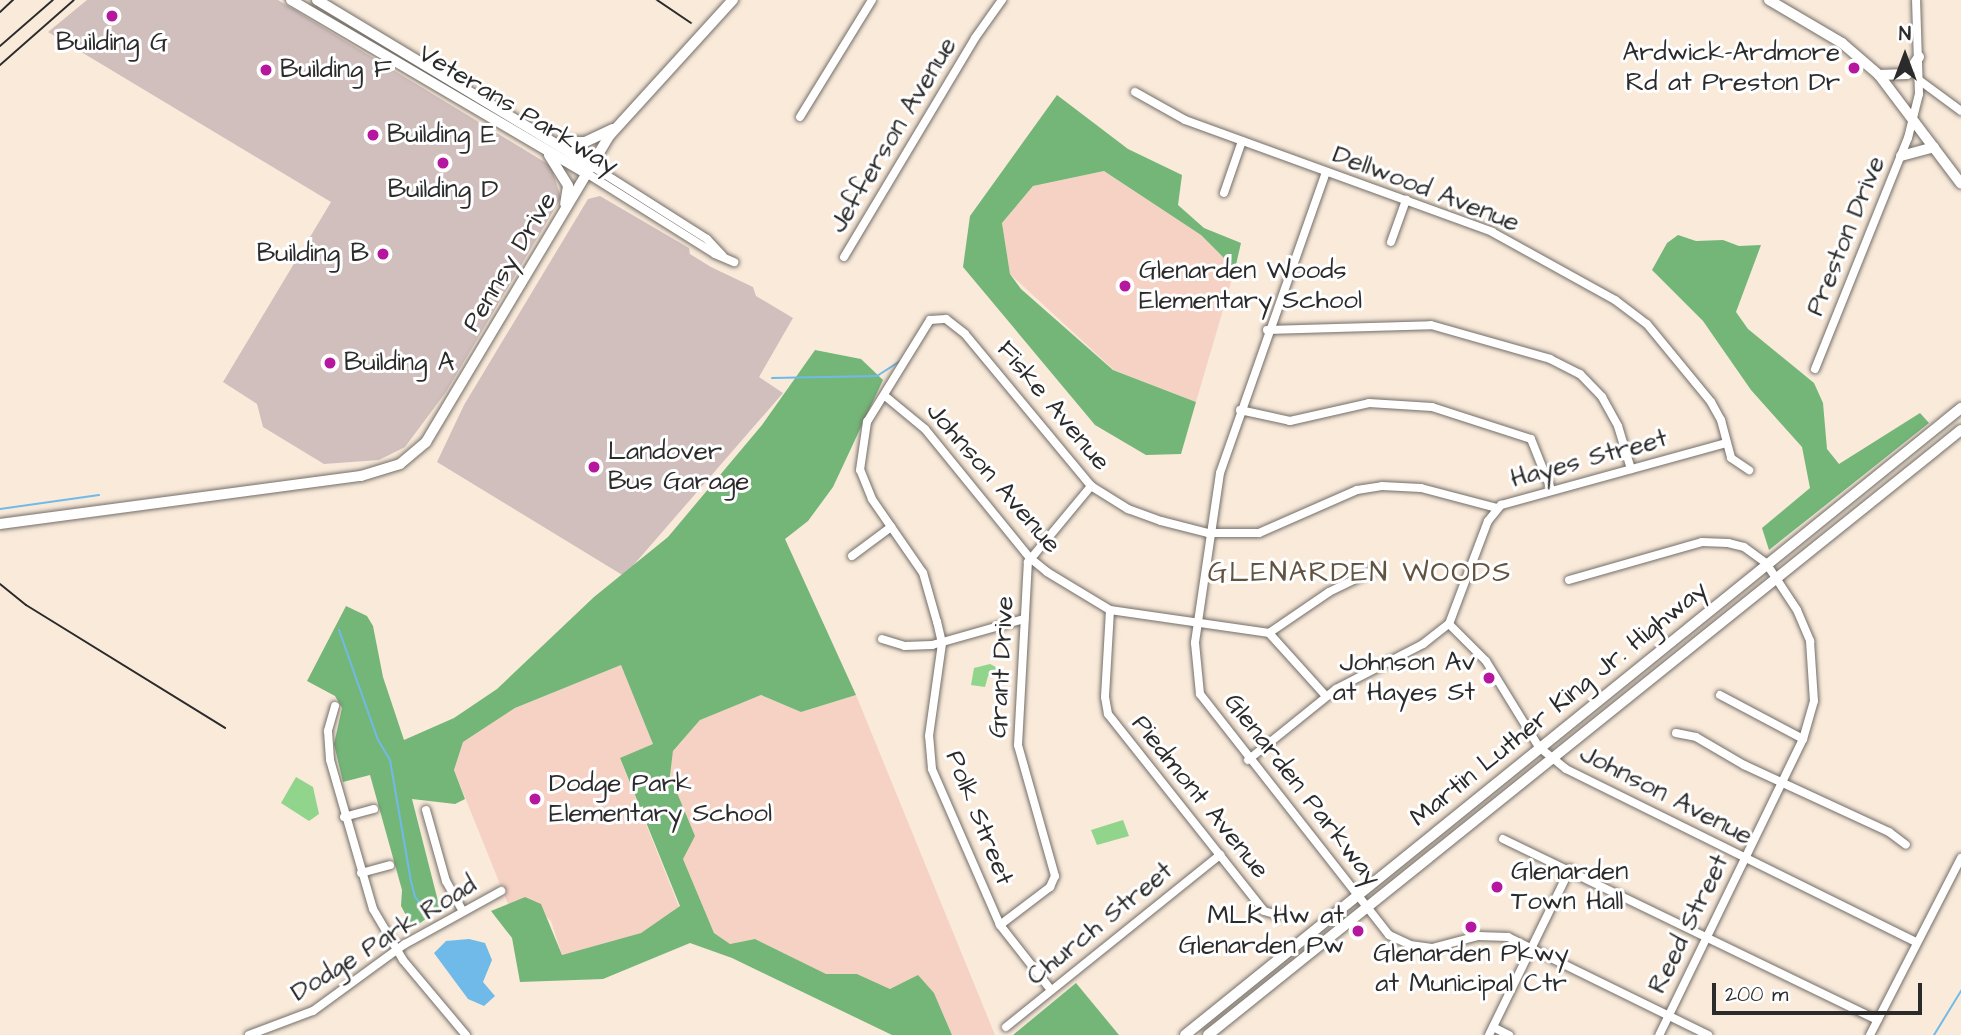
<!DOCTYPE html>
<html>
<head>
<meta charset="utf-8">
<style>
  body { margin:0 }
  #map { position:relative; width:1961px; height:1035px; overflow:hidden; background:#f9eada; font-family:"Architects Daughter",sans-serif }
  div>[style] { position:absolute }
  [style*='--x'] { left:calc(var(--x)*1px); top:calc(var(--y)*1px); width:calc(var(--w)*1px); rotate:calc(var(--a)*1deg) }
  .built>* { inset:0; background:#f6d2c4 }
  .industrial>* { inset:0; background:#d1bfbe }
  .green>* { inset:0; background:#91d48c }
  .forest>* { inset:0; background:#74b678 }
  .water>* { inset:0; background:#70bae9 }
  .stream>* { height:2px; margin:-1px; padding:0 1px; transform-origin:1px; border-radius:1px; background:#70bae9 }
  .roads { filter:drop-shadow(0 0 2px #736e68) drop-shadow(0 0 2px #736e68) }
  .minor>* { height:8px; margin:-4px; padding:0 4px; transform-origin:4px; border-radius:4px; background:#fff }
  .major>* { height:10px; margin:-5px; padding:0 5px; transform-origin:5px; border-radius:5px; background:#fff }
  .rail>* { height:2px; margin:-1px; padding:0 1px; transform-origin:1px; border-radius:1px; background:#2b2b2b }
  .dots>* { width:19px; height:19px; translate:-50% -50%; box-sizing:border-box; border:4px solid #fff; border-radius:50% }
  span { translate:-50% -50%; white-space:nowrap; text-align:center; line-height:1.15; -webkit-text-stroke:6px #fff; paint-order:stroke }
  .poi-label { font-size:26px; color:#2b2b2b }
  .right { translate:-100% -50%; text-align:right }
  .left { translate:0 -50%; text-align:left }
  .street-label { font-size:26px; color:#2b2b2b }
  .neighbourhood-label { font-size:28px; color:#625340; letter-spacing:2px }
  .north { position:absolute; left:1870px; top:21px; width:70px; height:70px; -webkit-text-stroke:5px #fff; paint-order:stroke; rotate:0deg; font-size:19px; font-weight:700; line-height:28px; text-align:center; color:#2b2b2b }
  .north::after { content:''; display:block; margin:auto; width:24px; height:32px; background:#2b2b2b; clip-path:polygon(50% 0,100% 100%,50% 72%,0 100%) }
  .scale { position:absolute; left:1712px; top:983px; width:210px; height:32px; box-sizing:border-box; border:4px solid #2b2b2b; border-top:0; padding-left:9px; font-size:21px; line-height:24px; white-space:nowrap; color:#2b2b2b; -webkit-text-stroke:5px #fff; paint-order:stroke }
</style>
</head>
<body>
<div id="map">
  <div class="built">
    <div style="clip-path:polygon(1104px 171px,1201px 235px,1235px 269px,1196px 402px,1114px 370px,1010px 274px,1002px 223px,1033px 186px)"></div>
    <div style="clip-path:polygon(621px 665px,654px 744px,620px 759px,679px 907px,641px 933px,562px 955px,551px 921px,525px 897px,508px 904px,454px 770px,463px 742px,515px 708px)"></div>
    <div style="clip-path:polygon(761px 695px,801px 712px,856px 695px,995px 1035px,952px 1035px,934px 993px,906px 984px,890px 989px,857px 974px,826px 975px,755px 939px,730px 944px,714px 933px,683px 859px,670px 777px,673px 751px,701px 719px)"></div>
  </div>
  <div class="industrial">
    <div style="clip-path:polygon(87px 0,278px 0,551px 166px,561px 198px,446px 392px,405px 447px,379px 460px,324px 464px,263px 427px,257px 404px,223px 382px,331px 202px,48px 32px)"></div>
    <div style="clip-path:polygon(600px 196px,689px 248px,690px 254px,711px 267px,753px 287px,756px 296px,793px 318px,759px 377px,783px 393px,624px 576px,437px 462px,464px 405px,588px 199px)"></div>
  </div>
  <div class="green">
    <div style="clip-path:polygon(990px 664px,998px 668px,988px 676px,985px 687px,971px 685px,974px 668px)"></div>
    <div style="clip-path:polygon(296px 777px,313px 787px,319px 814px,309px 821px,281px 803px)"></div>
    <div style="clip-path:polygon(1123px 820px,1129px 836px,1097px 845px,1091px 830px)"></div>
  </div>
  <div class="forest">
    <div style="clip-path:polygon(1057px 95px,1128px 149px,1182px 175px,1178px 205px,1204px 228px,1241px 243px,1235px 269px,1201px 235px,1104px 171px,1033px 186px,1002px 223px,1010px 274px,1021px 289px,1113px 370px,1196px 402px,1181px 454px,1146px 455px,1095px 425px,963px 267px,970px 216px)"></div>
    <div style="clip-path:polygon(1678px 235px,1696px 241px,1723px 240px,1739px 246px,1761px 245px,1736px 312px,1748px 329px,1814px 383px,1823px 403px,1827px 449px,1839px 464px,1920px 413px,1929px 423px,1769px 550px,1762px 528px,1810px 488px,1802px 447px,1751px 390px,1703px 321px,1652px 270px,1667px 243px)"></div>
    <div style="clip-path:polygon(815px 350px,861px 359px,883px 380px,833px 487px,808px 521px,785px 539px,856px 695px,801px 712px,761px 695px,700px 720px,673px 751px,670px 776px,695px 836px,683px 859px,714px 933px,730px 944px,755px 939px,826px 974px,857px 974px,890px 989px,918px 975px,934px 993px,952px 1035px,892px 1035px,732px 958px,690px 943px,603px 979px,520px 982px,512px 938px,491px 911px,525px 897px,541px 904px,562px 955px,641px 933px,680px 906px,620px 758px,653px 744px,621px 665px,515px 708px,463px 742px,454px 770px,465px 799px,455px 804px,412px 799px,440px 909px,413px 928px,401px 906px,402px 890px,370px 775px,343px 782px,334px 744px,342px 708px,335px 696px,307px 681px,346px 606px,367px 616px,373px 626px,383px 677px,404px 740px,454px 718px,497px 689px,594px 597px,668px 537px,762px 425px)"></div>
    <div style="clip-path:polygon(1076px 983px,1119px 1035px,1013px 1035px)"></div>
  </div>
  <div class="water">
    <div style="clip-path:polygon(469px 939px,485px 943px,492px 960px,483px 982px,495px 996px,484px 1006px,468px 999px,434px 953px,446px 941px)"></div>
  </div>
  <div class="stream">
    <div style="--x:772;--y:378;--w:105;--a:-1.1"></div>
    <div style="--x:877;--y:376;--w:27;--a:-33"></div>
    <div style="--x:0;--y:509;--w:100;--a:-8"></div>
    <div style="--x:339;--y:630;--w:117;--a:70.5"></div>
    <div style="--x:378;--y:740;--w:23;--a:59"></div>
    <div style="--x:390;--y:760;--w:123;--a:80.2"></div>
    <div style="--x:411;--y:881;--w:16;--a:76"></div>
    <div style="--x:415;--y:897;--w:22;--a:51"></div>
    <div style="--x:1934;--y:1035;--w:52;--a:-58.5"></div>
  </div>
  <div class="roads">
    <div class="minor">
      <div style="--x:1919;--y:80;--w:52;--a:36.4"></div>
      <div style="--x:1135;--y:92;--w:57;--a:29.2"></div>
      <div style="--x:1185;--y:120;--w:327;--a:20"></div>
      <div style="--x:1492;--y:232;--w:141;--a:28.9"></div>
      <div style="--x:1615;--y:300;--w:40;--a:37"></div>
      <div style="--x:1647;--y:324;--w:101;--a:50.6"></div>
      <div style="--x:1711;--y:402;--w:21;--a:61"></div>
      <div style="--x:1721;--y:420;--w:39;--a:75"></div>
      <div style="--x:1731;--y:458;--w:22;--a:34"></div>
      <div style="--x:800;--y:117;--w:137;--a:-58.4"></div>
      <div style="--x:592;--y:166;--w:136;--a:32.4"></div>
      <div style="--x:707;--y:239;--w:23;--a:47"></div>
      <div style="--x:1326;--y:172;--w:319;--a:109.4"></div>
      <div style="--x:1220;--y:473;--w:172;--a:98.4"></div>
      <div style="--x:1195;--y:643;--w:51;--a:84.4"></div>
      <div style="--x:1200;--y:694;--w:306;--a:51.9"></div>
      <div style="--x:1389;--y:935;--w:23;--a:25"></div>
      <div style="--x:1410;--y:945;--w:22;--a:8"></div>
      <div style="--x:1432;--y:948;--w:48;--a:-14.6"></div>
      <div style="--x:1478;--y:936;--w:30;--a:2"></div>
      <div style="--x:1508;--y:937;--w:223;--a:26.1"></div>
      <div style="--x:588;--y:174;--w:150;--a:32.2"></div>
      <div style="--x:715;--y:254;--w:21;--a:23"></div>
      <div style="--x:1224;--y:193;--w:55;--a:-70.9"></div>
      <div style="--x:1391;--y:242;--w:45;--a:-70.3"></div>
      <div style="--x:844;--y:257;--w:255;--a:-59.1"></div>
      <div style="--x:975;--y:38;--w:47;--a:-54.6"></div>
      <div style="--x:1267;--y:330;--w:164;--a:-1.7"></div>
      <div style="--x:1431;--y:325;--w:124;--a:15.9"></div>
      <div style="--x:1550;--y:359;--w:34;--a:27"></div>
      <div style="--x:1580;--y:374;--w:32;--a:46"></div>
      <div style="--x:1602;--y:397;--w:33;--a:61"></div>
      <div style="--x:1618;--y:426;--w:45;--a:73.2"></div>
      <div style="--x:1815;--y:369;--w:249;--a:-68.1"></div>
      <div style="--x:1908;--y:138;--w:45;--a:-76"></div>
      <div style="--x:1919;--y:94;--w:94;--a:-91.8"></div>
      <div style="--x:885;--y:396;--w:52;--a:39.5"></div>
      <div style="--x:925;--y:429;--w:166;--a:50.9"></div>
      <div style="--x:1030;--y:558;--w:22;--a:39"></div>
      <div style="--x:1047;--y:572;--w:74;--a:31.1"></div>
      <div style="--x:1110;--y:610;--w:161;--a:8.2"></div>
      <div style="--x:1269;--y:633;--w:85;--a:47.9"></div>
      <div style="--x:1240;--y:410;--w:51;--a:12.4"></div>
      <div style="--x:1290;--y:421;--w:81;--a:-12.8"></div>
      <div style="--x:1369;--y:403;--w:63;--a:3.6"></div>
      <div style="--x:1432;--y:407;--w:104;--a:17.9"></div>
      <div style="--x:1531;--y:439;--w:54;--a:68.2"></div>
      <div style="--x:852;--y:556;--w:49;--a:-36.6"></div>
      <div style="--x:1569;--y:580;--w:138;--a:-15.9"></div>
      <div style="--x:1702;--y:542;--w:26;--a:2"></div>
      <div style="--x:1728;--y:543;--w:16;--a:14"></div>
      <div style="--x:1744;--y:547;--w:27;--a:36"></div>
      <div style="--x:1766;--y:563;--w:56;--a:56.6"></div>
      <div style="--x:1797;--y:610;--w:34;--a:67"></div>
      <div style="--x:1810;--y:641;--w:60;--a:86.2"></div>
      <div style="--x:1814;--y:701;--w:40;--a:106"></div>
      <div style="--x:1803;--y:739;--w:329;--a:115.9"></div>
      <div style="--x:1110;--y:610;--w:87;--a:93.3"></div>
      <div style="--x:1105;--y:697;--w:17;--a:80"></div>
      <div style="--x:1108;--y:714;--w:251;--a:51.6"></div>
      <div style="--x:1264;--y:911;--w:15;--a:16"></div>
      <div style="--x:1449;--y:624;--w:52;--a:45"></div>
      <div style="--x:1486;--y:661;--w:101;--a:58.4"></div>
      <div style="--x:1539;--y:747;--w:35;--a:39"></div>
      <div style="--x:1566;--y:769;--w:390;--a:26.3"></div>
      <div style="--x:1269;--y:633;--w:73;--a:-34.3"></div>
      <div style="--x:1329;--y:592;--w:52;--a:-26.1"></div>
      <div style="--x:882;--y:639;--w:24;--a:17"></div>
      <div style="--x:905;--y:646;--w:27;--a:-2"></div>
      <div style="--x:932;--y:645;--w:96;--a:-15.8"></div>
      <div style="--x:1720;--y:695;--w:94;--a:27.9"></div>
      <div style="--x:335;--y:706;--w:26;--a:106"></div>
      <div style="--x:328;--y:731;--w:29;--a:86"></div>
      <div style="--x:330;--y:760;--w:155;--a:73.9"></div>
      <div style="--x:373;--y:909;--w:59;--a:59.5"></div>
      <div style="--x:403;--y:960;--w:98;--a:50"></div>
      <div style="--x:1676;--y:733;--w:20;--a:11"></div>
      <div style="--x:1696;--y:737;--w:56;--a:30.3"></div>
      <div style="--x:1744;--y:765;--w:160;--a:24.8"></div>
      <div style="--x:1889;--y:832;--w:21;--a:37"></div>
      <div style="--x:1248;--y:760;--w:113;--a:-38.9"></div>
      <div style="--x:1336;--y:689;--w:98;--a:-27.3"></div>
      <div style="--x:1423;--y:644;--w:33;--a:-38"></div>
      <div style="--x:1449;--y:624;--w:110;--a:-69.3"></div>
      <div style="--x:1488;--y:521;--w:21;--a:-51"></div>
      <div style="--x:1501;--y:505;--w:233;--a:-15.4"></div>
      <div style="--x:426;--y:810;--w:74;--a:74.3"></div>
      <div style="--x:446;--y:881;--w:33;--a:61"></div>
      <div style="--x:344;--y:817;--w:31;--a:-15"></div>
      <div style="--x:1503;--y:839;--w:416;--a:25.8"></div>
      <div style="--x:361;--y:873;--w:30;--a:-15"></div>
      <div style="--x:1000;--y:925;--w:63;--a:-37.2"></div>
      <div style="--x:1050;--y:887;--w:12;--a:-66"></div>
      <div style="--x:1055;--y:876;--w:136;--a:-105.8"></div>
      <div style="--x:1018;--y:745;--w:183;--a:-86.9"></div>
      <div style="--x:1028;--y:562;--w:99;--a:-50.3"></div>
      <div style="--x:1051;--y:990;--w:83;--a:-128.1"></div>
      <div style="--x:1000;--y:925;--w:170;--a:-113.6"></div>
      <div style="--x:932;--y:769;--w:33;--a:-95"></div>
      <div style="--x:929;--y:736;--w:94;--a:-82"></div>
      <div style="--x:942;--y:643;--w:22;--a:-103"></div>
      <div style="--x:937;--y:622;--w:51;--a:-105.9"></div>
      <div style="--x:923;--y:573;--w:90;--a:-124.6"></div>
      <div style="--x:872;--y:499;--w:31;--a:-112"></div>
      <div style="--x:860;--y:470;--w:49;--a:-81.7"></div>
      <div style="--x:867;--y:422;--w:120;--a:-58.3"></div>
      <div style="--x:930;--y:320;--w:16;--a:-4"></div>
      <div style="--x:946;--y:319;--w:24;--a:38"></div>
      <div style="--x:965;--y:334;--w:197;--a:50.3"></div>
      <div style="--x:1091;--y:486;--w:44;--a:31.9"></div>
      <div style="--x:1128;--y:509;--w:35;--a:20"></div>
      <div style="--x:1161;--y:521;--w:49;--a:14.3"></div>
      <div style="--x:1208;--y:533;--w:51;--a:0"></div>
      <div style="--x:1259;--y:533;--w:107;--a:-23.7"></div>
      <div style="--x:1357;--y:490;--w:25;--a:-9"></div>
      <div style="--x:1382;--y:486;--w:39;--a:3"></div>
      <div style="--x:1421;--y:488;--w:79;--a:14.7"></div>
      <div style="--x:1006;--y:1027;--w:275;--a:-38.8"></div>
      <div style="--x:1493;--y:1027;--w:18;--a:27"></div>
      <div style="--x:249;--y:1035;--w:68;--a:-20.6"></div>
      <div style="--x:313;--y:1011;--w:114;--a:-36.1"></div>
      <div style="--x:405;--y:944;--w:110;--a:-28.9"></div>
      <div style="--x:1489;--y:1035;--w:185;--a:-64"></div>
      <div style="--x:1870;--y:1035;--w:199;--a:-62.8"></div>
    </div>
    <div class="major">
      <div style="--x:291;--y:0;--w:344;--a:30.4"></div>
      <div style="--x:317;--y:0;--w:321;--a:31.1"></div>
      <div style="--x:1769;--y:0;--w:85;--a:30.5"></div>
      <div style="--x:1842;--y:43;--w:49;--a:40.9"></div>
      <div style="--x:1879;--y:75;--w:136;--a:53"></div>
      <div style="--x:1879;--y:75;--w:28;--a:-2"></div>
      <div style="--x:1907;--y:74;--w:21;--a:-55"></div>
      <div style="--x:561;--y:142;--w:24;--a:0"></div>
      <div style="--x:585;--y:142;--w:31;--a:-25"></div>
      <div style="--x:549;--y:155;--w:36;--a:58"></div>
      <div style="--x:568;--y:186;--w:18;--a:99"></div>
      <div style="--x:1901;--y:156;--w:34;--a:-15"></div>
      <div style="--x:0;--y:524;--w:364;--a:-7.6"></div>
      <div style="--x:361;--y:476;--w:41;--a:-17.1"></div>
      <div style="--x:400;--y:464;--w:34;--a:-40"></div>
      <div style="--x:426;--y:442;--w:358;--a:-59.1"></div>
      <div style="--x:610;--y:135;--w:183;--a:-47.7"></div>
      <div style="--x:1185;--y:1035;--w:998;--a:-38.94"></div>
      <div style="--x:1208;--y:1035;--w:966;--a:-38.78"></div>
    </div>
  </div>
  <div class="rail">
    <div style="--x:657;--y:0;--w:41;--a:34.1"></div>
    <div style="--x:0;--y:12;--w:18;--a:-43"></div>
    <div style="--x:0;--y:46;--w:70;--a:-41"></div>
    <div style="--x:0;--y:65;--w:98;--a:-41.3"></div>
    <div style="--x:0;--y:584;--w:33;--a:39"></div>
    <div style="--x:26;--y:605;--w:234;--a:31.7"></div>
  </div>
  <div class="dots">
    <div style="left:112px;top:16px;background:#b5179e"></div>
    <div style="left:1854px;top:68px;background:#b5179e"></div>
    <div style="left:266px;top:70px;background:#b5179e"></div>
    <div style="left:373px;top:135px;background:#b5179e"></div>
    <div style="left:443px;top:163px;background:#b5179e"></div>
    <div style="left:383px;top:254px;background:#b5179e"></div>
    <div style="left:1125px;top:286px;background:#b5179e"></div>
    <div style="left:330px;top:363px;background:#b5179e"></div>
    <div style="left:594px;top:467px;background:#b5179e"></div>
    <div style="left:1489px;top:678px;background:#b5179e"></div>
    <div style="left:535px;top:799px;background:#b5179e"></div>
    <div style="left:1497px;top:887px;background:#b5179e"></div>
    <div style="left:1471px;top:927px;background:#b5179e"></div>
    <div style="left:1358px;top:931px;background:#b5179e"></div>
  </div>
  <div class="poi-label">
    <span style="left:112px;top:43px">Building G</span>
    <span class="right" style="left:1840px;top:68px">Ardwick-Ardmore<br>Rd at Preston Dr</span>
    <span class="left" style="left:280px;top:70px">Building F</span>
    <span class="left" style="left:387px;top:135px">Building E</span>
    <span style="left:443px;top:190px">Building D</span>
    <span class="right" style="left:369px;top:254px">Building B</span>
    <span class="left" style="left:1139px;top:286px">Glenarden Woods<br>Elementary School</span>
    <span class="left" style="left:344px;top:363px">Building A</span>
    <span class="left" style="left:608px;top:467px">Landover<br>Bus Garage</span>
    <span class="right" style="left:1475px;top:678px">Johnson Av<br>at Hayes St</span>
    <span class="left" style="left:549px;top:799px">Dodge Park<br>Elementary School</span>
    <span class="left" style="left:1511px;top:887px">Glenarden<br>Town Hall</span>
    <span class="right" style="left:1344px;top:931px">MLK Hw at<br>Glenarden Pw</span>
    <span style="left:1471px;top:969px">Glenarden Pkwy<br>at Municipal Ctr</span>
  </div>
  <div class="street-label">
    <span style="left:518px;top:110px;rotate:31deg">Veterans Parkway</span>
    <span style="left:893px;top:135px;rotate:-59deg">Jefferson Avenue</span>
    <span style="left:1426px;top:189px;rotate:21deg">Dellwood Avenue</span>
    <span style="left:1846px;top:236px;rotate:-68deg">Preston Drive</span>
    <span style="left:510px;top:262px;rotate:-59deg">Pennsy Drive</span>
    <span style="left:1053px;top:406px;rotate:50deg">Fiske Avenue</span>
    <span style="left:1589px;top:459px;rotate:-15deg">Hayes Street</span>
    <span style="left:993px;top:478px;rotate:49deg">Johnson Avenue</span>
    <span style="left:1002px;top:667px;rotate:-87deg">Grant Drive</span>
    <span style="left:1559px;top:704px;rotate:-39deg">Martin Luther King Jr. Highway</span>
    <span style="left:1302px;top:790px;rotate:52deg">Glenarden Parkway</span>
    <span style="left:1666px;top:795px;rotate:27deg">Johnson Avenue</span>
    <span style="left:1200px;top:797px;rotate:51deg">Piedmont Avenue</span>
    <span style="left:979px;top:818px;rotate:68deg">Polk Street</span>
    <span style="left:1100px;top:924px;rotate:-39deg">Church Street</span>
    <span style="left:1689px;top:924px;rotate:-64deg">Reed Street</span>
    <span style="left:384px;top:939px;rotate:-32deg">Dodge Park Road</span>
  </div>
  <div class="neighbourhood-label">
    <span style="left:1360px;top:573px">GLENARDEN WOODS</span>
  </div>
  <div class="north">N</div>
  <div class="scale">200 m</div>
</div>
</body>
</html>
